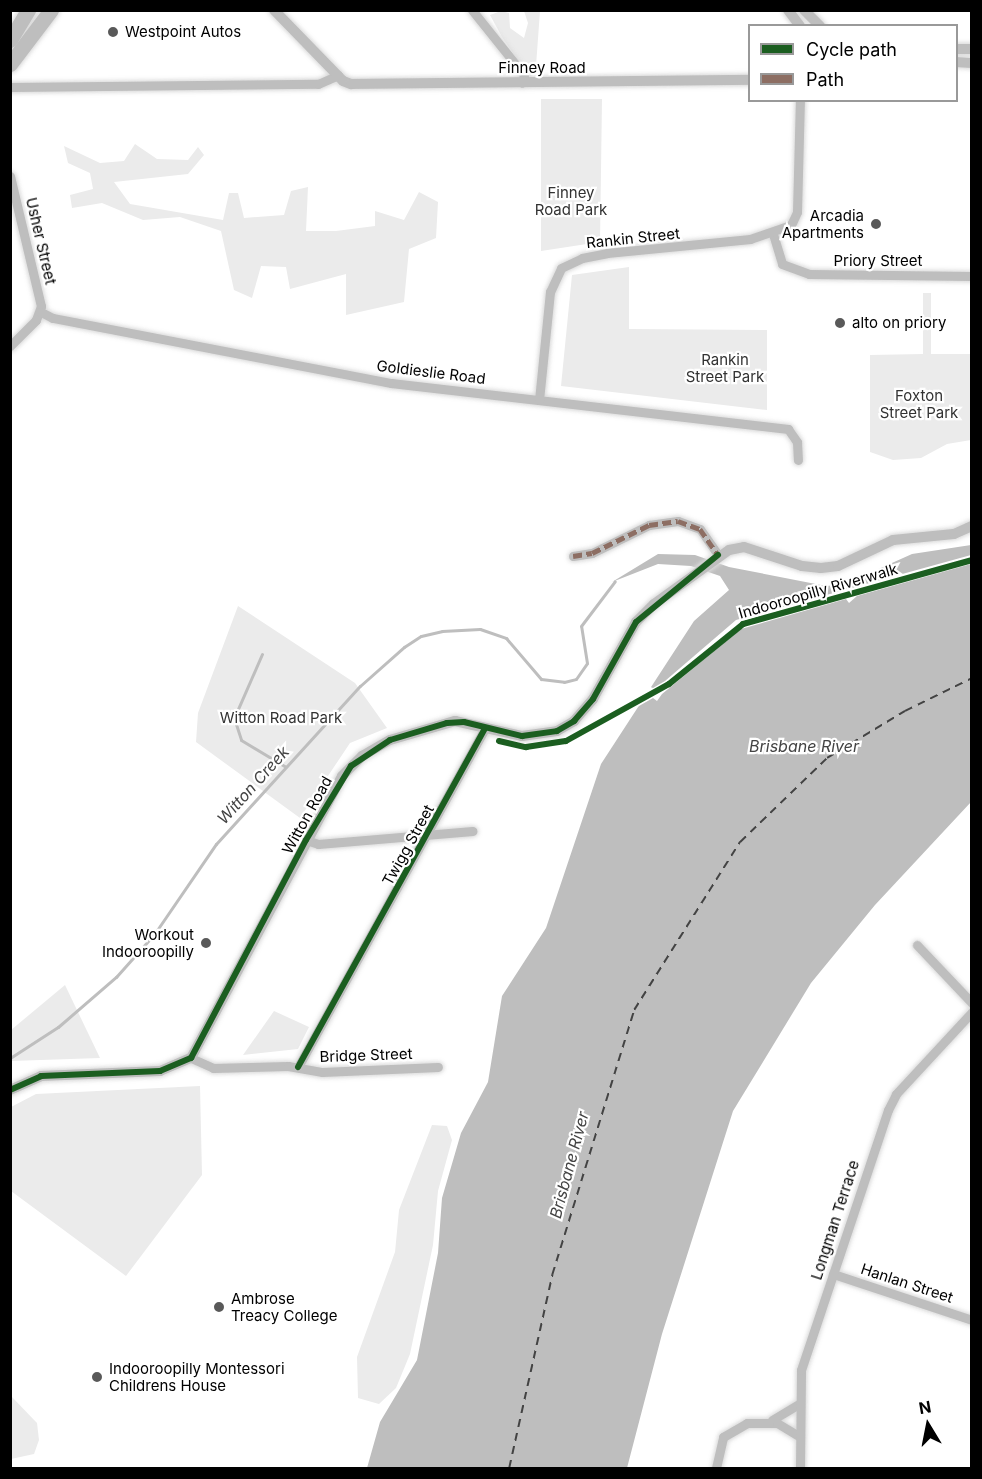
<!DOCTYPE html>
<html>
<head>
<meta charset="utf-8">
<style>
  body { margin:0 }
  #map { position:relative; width:982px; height:1479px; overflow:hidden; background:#fff; font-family:Inter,sans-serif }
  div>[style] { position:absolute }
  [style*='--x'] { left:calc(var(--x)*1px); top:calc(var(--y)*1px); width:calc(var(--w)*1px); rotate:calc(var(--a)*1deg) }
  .green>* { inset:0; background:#ebebeb }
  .water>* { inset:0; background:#bebebe }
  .pier>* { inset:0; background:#fff }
  .stream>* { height:3px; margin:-1.5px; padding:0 1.5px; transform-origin:1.5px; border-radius:1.5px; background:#bebebe }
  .ferry>* { height:1.5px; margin-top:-0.75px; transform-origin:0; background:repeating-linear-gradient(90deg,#434343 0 8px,transparent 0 14px) }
  .roads { filter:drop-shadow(0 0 2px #dbdbdb) drop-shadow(0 0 2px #dbdbdb) }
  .minor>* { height:9px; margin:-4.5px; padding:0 4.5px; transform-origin:4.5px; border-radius:4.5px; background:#bebebe }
  .tertiary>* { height:10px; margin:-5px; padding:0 5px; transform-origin:5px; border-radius:5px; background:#bebebe }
  .trunk>* { height:15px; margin:-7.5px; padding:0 7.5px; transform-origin:7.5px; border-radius:7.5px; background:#bebebe }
  .quiet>* { height:4.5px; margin-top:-2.25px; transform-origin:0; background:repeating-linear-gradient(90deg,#8d6e63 0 9px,transparent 0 13.5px) }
  .cycleway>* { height:6px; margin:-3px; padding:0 3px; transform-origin:3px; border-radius:3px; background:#1b5e20 }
  .dots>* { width:16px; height:16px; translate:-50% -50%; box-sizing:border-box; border:3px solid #fff; border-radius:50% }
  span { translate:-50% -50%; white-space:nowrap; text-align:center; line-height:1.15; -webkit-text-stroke:4.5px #fff; paint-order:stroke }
  .poi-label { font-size:15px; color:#000 }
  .left { translate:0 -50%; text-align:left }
  .right { translate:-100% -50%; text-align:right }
  .street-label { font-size:15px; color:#000 }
  .park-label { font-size:15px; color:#323232 }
  .water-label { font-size:16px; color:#434343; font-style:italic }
  .frame { position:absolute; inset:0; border:12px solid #000; pointer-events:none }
  .legend { position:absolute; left:748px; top:24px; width:210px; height:78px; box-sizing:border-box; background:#fff; border:2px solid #999; margin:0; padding:8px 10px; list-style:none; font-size:18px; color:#000 }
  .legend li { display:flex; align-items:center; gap:12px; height:30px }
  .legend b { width:30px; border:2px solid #999 }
  .north { position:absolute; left:898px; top:1395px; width:60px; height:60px; -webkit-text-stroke:4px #fff; paint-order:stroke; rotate:350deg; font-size:16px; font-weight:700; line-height:24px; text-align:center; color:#000 }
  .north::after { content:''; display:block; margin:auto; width:21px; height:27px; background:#000; clip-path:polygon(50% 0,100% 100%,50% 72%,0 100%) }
</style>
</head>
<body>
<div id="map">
  <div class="green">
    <div style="clip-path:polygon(501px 11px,509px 13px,510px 28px,524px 38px,528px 23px,524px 11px,540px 11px,536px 66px,523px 68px,502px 37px,490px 15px)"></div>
    <div style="clip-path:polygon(541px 99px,602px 99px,600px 242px,541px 251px)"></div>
    <div style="clip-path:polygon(135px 144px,157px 159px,188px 160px,198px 147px,204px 155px,188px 174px,114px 182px,130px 204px,223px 220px,229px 193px,238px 193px,244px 218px,284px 215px,291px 191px,308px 187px,306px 231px,336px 231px,375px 226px,375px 211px,404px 220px,419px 192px,438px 202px,436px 238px,409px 249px,404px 302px,346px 315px,346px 274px,290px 289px,286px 267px,261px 266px,252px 298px,234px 290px,221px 231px,180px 217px,143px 220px,102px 203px,72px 208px,70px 195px,93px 189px,90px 173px,68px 163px,64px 146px,100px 163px,124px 161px)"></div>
    <div style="clip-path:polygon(629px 267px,629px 329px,767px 330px,767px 410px,561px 386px,572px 275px)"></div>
    <div style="clip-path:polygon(923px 293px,931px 293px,931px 354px,971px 354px,971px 440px,947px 444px,921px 458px,893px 460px,870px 452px,870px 355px,923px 354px)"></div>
    <div style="clip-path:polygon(238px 606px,355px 683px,387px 728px,350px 743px,300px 818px,196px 742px,198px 713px)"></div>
    <div style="clip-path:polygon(65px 985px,100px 1058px,11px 1061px,11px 1030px)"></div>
    <div style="clip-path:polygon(274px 1011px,309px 1027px,298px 1049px,243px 1055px)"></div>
    <div style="clip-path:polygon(200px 1086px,202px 1175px,126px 1276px,11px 1191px,11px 1107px,36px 1094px)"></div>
    <div style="clip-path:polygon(432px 1125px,447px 1126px,452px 1140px,438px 1191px,433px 1245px,410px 1354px,396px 1388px,379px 1404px,358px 1398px,357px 1357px,395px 1252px,399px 1210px)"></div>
    <div style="clip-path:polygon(11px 1396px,37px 1423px,39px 1440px,34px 1454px,11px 1459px)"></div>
  </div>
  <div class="water">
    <div style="clip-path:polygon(971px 545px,971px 802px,875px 905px,811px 983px,733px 1111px,662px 1334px,627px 1468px,367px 1468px,380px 1422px,417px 1360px,438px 1253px,442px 1198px,461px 1133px,488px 1082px,502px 996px,546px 928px,601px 764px,694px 621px,729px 590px,720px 576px,691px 566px,658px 564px,612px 582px,658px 554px,695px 555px,729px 567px,826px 586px,845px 584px,912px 554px)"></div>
  </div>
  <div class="pier">
    <div style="clip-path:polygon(971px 555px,971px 564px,857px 596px,849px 603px,846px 599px,741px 629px,662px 694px,657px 701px,653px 698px,632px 710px,648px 686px,653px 688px,665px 681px,736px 620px)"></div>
  </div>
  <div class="stream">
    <div style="--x:262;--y:654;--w:70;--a:113.6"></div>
    <div style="--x:234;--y:718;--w:23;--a:72"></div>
    <div style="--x:241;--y:740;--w:52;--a:31"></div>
    <div style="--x:10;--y:1058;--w:57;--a:-32.9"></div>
    <div style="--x:58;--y:1027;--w:77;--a:-40.8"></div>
    <div style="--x:116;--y:977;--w:59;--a:-48.4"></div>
    <div style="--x:155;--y:933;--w:108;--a:-55.6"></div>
    <div style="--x:216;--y:844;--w:214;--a:-47.7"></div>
    <div style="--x:360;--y:686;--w:59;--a:-41.6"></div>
    <div style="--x:404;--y:647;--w:20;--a:-33"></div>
    <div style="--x:421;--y:636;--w:22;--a:-13"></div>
    <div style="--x:442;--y:631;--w:38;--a:-3"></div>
    <div style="--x:480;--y:629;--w:28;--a:19"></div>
    <div style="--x:506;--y:638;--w:54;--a:49.5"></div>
    <div style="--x:541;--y:679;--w:23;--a:7"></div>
    <div style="--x:564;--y:682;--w:12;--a:-14"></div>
    <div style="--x:576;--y:679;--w:19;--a:-55"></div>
    <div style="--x:587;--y:663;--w:37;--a:-99"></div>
    <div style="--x:581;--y:626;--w:56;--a:-52.9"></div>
  </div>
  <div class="ferry">
    <div style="--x:509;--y:1468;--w:198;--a:-77.4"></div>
    <div style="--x:552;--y:1275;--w:277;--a:-72.8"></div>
    <div style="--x:634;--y:1010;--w:199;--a:-57.8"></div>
    <div style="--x:740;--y:842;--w:121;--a:-44"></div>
    <div style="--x:827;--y:758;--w:91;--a:-31.1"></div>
    <div style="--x:905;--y:711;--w:75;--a:-26.2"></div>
  </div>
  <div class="roads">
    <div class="minor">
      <div style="--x:472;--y:10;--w:83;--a:51.3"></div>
      <div style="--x:524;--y:75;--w:8;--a:104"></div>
      <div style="--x:10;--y:87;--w:308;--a:-0.6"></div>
      <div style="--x:318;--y:84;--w:22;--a:-24"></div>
      <div style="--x:10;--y:176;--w:134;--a:76.6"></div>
      <div style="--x:41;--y:306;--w:15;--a:110"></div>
      <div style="--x:36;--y:320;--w:37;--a:135"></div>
      <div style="--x:773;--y:234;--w:31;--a:73"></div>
      <div style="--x:782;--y:264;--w:29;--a:20"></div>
      <div style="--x:809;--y:274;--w:163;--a:0.7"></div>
      <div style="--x:41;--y:312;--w:13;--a:27"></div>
      <div style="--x:53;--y:318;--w:344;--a:10.9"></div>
      <div style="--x:391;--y:383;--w:400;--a:6.6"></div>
      <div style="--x:788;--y:429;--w:16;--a:55"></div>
      <div style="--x:797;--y:442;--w:18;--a:87"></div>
      <div style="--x:539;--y:400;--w:109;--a:-84.2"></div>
      <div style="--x:550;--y:292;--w:26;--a:-65"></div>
      <div style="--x:561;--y:268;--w:23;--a:-25"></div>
      <div style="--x:582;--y:258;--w:25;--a:-11"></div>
      <div style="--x:607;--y:253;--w:144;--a:-5.6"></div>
      <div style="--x:750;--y:239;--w:43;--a:-18.9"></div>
      <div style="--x:791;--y:225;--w:14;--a:-65"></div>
      <div style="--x:797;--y:212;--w:112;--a:-88.5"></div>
      <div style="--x:573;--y:556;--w:19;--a:-9"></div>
      <div style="--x:592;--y:553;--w:64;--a:-26.2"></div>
      <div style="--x:649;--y:525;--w:29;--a:-8"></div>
      <div style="--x:678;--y:521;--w:23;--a:20"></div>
      <div style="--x:700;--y:529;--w:32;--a:55"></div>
      <div style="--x:306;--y:840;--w:13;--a:18"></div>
      <div style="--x:318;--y:844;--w:155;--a:-4.8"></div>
      <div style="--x:917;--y:945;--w:80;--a:46.5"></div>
      <div style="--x:191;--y:1058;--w:24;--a:24"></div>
      <div style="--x:213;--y:1068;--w:75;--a:-1.5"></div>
      <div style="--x:288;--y:1066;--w:35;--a:10"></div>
      <div style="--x:322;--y:1072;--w:116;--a:-2.5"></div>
      <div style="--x:298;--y:1067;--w:387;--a:-61.1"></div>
      <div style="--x:833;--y:1274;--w:146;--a:18.3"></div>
      <div style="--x:772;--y:1420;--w:31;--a:-31"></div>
      <div style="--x:716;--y:1468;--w:32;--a:-77"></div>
      <div style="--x:723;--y:1437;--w:28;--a:-30"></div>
      <div style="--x:747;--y:1423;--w:30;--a:0"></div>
      <div style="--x:777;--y:1423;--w:27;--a:31"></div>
      <div style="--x:800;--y:1468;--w:98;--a:-89.4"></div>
      <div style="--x:801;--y:1370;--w:274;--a:-71.5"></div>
      <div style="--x:888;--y:1110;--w:18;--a:-63"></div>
      <div style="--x:896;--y:1094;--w:112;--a:-47.2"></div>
    </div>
    <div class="tertiary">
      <div style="--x:274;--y:10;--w:99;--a:45.8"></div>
      <div style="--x:343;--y:81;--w:9;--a:21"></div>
      <div style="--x:351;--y:84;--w:399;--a:-0.6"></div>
      <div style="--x:788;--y:10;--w:20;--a:53"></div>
      <div style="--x:804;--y:10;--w:23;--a:45"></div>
      <div style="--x:956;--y:49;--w:16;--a:0"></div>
      <div style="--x:956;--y:62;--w:16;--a:4"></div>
      <div style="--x:10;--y:1090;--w:34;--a:-24"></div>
      <div style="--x:41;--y:1076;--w:119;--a:-2.4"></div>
      <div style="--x:160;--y:1071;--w:34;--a:-23"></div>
      <div style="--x:191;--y:1058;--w:320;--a:-61.8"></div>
      <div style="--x:342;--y:776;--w:28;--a:-45"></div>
      <div style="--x:362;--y:756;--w:32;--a:-30"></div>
      <div style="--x:390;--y:740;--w:68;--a:-16.3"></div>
      <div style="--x:455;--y:721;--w:69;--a:12.6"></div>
      <div style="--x:522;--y:736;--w:35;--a:-8"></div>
      <div style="--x:557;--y:731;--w:20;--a:-30"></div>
      <div style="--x:574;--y:721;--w:29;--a:-49"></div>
      <div style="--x:593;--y:699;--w:88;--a:-60.8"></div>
      <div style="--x:636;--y:622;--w:25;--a:-45"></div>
      <div style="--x:654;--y:604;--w:92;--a:-35.8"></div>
      <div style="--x:729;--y:550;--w:15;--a:-11"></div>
      <div style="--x:744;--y:547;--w:61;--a:18.1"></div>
      <div style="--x:802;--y:566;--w:19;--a:6"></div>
      <div style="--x:821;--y:568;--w:17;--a:-7"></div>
      <div style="--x:838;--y:566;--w:61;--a:-25.3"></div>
      <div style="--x:893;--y:540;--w:61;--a:-5.6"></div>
      <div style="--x:954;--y:534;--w:20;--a:-24"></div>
    </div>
    <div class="trunk">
      <div style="--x:10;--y:40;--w:35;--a:-59"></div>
      <div style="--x:10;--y:64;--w:68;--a:-52.8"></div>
    </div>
  </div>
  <div class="quiet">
    <div style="--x:573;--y:556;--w:19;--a:-9"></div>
    <div style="--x:592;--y:553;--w:64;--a:-26.2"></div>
    <div style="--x:649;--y:525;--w:29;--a:-8"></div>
    <div style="--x:678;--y:521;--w:23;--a:20"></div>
    <div style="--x:700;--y:529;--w:32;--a:55"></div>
  </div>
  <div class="cycleway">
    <div style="--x:499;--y:741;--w:28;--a:13"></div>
    <div style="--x:526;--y:747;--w:40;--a:-8.5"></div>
    <div style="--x:566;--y:741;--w:118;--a:-29"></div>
    <div style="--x:669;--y:684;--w:95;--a:-39"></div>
    <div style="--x:743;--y:624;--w:238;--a:-15.6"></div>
    <div style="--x:298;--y:1067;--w:387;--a:-61.1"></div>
    <div style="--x:10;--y:1090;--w:34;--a:-24"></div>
    <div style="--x:41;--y:1076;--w:119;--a:-2.4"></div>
    <div style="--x:160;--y:1071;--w:34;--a:-23"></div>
    <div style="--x:191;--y:1058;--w:246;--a:-62.2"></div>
    <div style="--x:306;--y:840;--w:87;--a:-58.7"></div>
    <div style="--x:351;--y:766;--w:47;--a:-33.7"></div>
    <div style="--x:390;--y:740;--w:59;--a:-16.6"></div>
    <div style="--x:447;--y:723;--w:17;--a:-3"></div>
    <div style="--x:464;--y:722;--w:60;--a:13.6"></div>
    <div style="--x:522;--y:736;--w:35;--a:-8"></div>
    <div style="--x:557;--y:731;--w:20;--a:-30"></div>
    <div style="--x:574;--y:721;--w:29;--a:-49"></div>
    <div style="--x:593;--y:699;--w:88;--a:-60.8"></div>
    <div style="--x:636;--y:622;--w:106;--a:-39.3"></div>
  </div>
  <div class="dots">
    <div style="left:113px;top:32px;background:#595959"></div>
    <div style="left:876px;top:224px;background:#595959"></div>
    <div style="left:840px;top:323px;background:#595959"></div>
    <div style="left:206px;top:943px;background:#595959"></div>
    <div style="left:219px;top:1307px;background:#595959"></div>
    <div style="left:97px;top:1377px;background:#595959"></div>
  </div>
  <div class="poi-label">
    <span class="left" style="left:125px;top:32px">Westpoint Autos</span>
    <span class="right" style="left:864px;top:224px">Arcadia<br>Apartments</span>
    <span class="left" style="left:852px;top:323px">alto on priory</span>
    <span class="right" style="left:194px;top:943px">Workout<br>Indooroopilly</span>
    <span class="left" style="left:231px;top:1307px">Ambrose<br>Treacy College</span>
    <span class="left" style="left:109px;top:1377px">Indooroopilly Montessori<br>Childrens House</span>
  </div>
  <div class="street-label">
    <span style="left:542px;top:68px">Finney Road</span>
    <span style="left:633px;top:238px;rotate:-6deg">Rankin Street</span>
    <span style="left:41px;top:241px;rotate:77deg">Usher Street</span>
    <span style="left:878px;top:261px">Priory Street</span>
    <span style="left:431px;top:372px;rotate:7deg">Goldieslie Road</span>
    <span style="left:818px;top:591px;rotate:-16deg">Indooroopilly Riverwalk</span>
    <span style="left:307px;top:815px;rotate:-61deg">Witton Road</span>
    <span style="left:408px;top:845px;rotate:-61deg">Twigg Street</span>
    <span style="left:366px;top:1055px;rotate:-2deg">Bridge Street</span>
    <span style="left:835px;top:1220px;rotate:-72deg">Longman Terrace</span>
    <span style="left:907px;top:1283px;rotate:18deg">Hanlan Street</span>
  </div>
  <div class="park-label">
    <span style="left:571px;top:201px">Finney<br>Road Park</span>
    <span style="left:725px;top:368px">Rankin<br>Street Park</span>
    <span style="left:919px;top:404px">Foxton<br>Street Park</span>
    <span style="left:281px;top:718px">Witton Road Park</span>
  </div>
  <div class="water-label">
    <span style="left:804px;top:746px">Brisbane River</span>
    <span style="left:253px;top:785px;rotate:-48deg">Witton Creek</span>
    <span style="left:569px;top:1165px;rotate:-75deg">Brisbane River</span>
  </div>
  <div class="frame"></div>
  <ul class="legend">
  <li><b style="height:8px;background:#1b5e20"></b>Cycle path</li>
  <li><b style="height:8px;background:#8d6e63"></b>Path</li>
  </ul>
  <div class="north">N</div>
</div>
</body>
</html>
